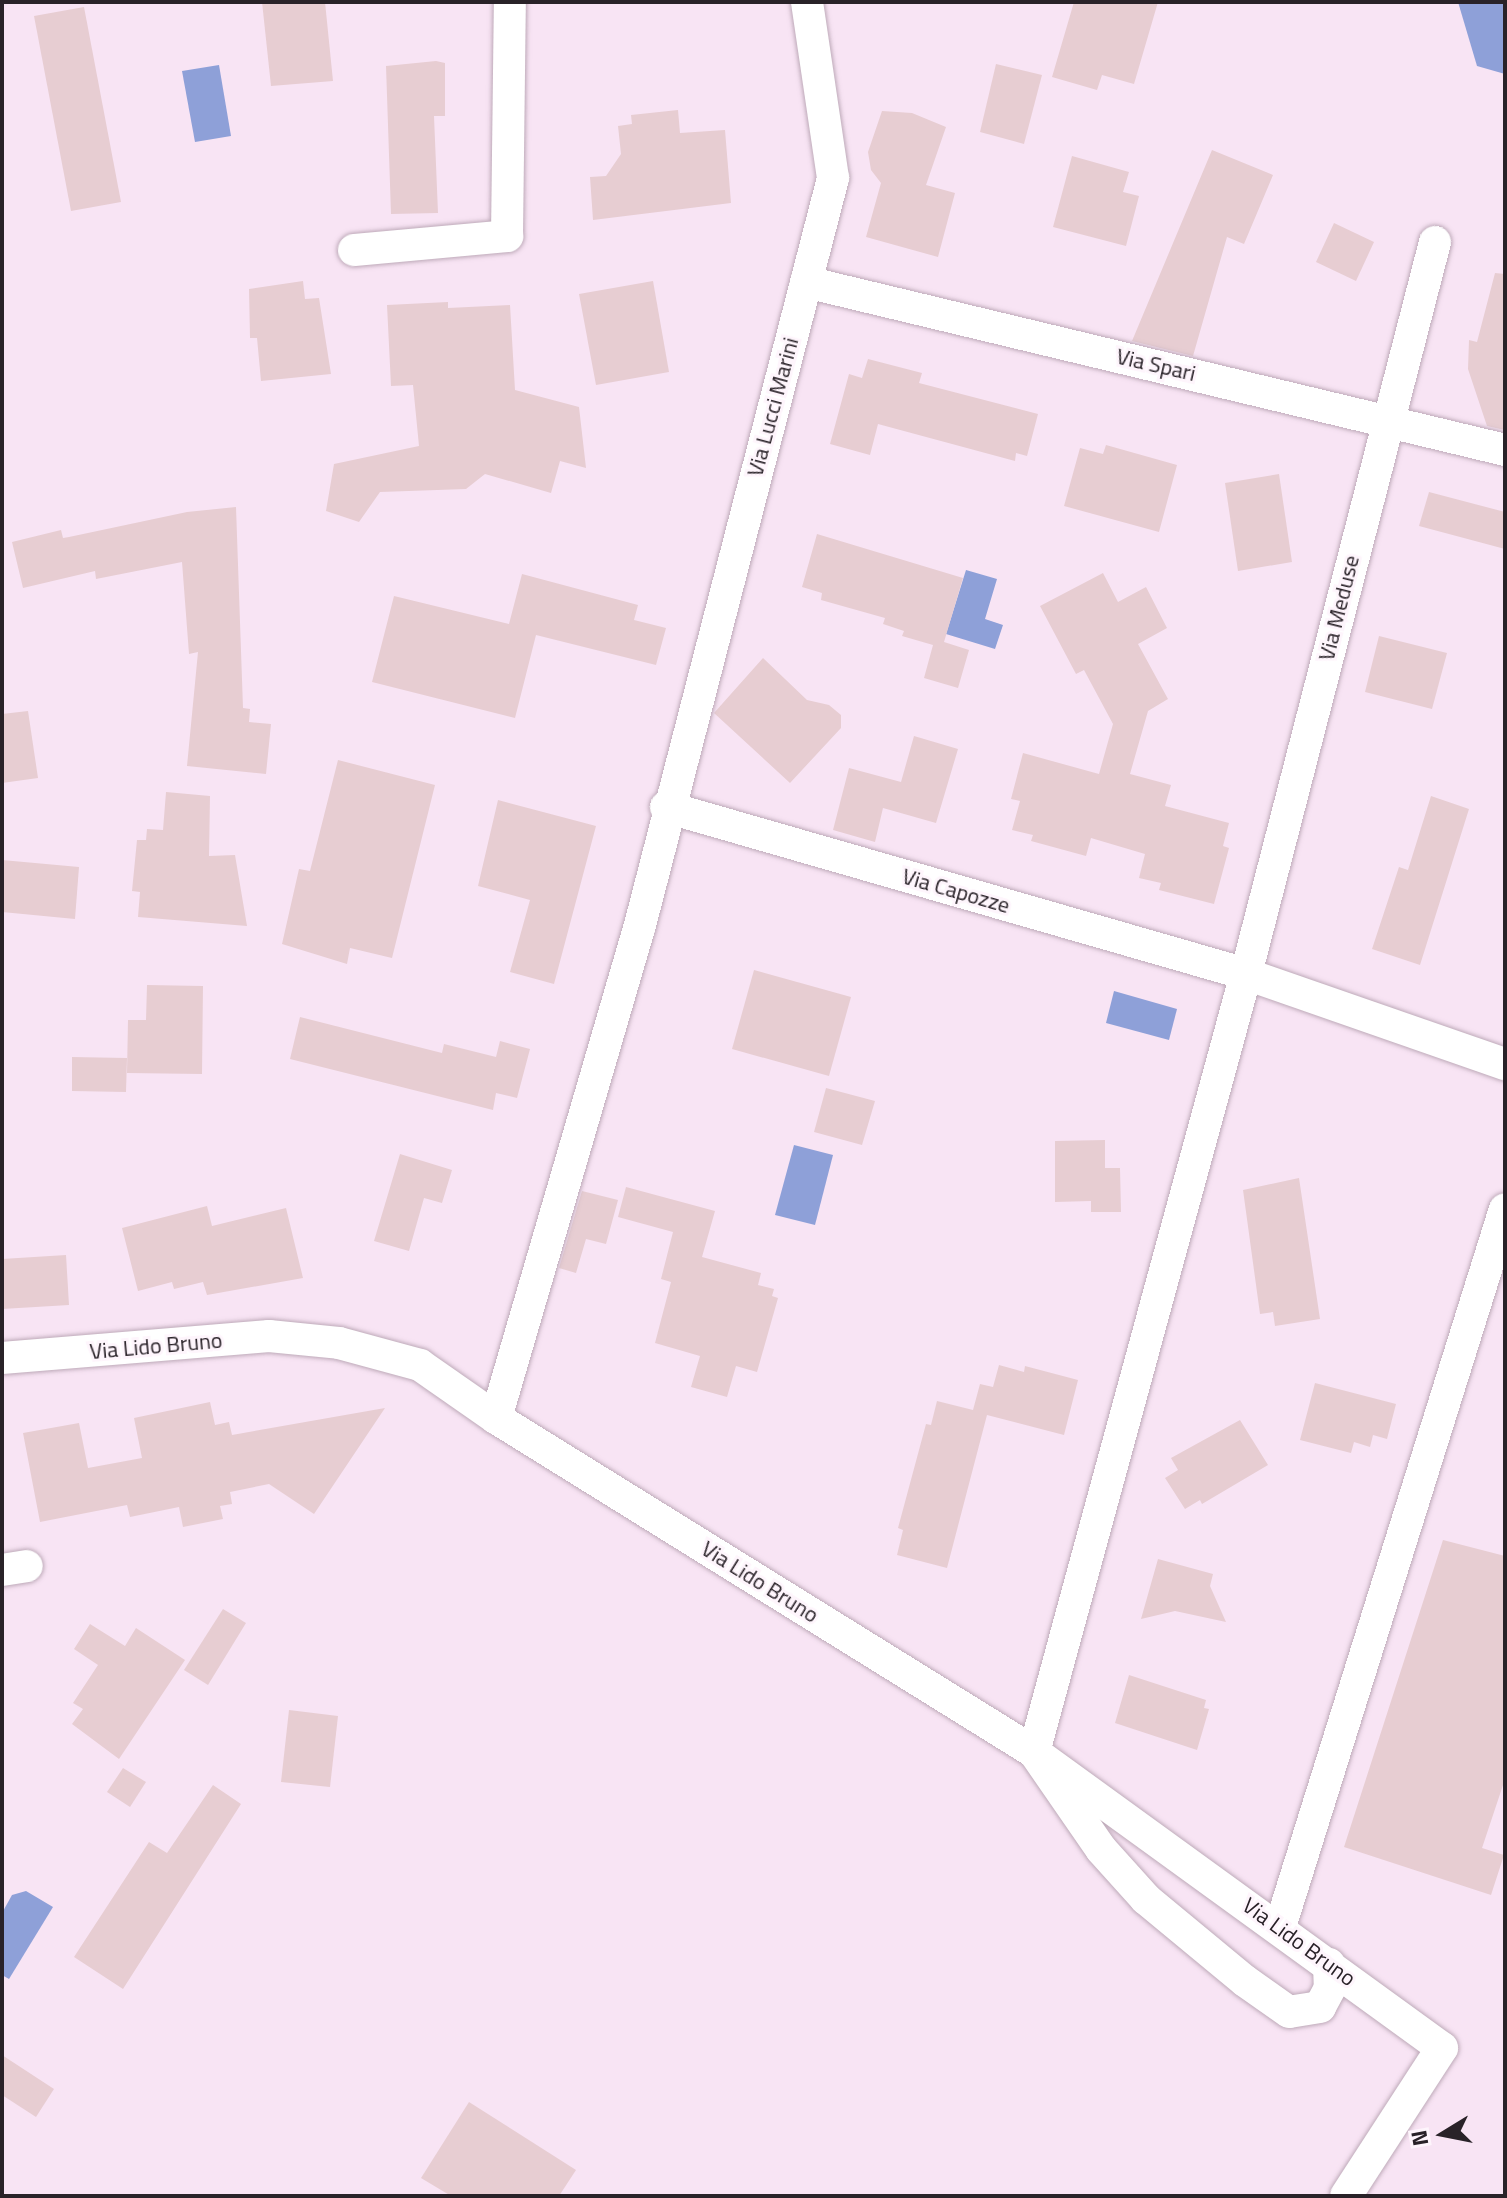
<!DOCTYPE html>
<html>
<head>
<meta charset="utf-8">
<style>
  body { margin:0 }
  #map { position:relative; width:1507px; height:2198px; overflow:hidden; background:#f8e4f4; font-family:"Titillium Web",sans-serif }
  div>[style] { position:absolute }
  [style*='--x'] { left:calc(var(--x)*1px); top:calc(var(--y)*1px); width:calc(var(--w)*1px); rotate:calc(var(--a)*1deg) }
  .water>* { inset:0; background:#8ea0d8 }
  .building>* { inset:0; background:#e7cdd2 }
  .roads { filter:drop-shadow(0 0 2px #beaab9) drop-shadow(0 0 2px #beaab9) }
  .street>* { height:32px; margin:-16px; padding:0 16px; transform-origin:16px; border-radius:16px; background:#fff }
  span { translate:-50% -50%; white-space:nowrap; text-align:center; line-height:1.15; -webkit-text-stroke:6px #fef5fc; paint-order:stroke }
  .street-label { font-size:22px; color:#292228 }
  .frame { position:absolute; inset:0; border:4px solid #292228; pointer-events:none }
  .north { position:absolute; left:1403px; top:2094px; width:80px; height:80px; -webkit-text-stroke:6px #fef5fc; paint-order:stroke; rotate:260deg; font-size:22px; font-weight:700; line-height:32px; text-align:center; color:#292228 }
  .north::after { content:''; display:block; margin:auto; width:28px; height:36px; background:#292228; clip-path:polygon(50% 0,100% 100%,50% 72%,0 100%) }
</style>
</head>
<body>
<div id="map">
  <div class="water">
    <div style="clip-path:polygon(1458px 2px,1505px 2px,1505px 74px,1477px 66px)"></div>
    <div style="clip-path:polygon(219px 65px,231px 136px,195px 142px,182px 71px)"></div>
    <div style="clip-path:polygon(966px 570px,997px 579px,985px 619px,1003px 625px,995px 649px,946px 634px)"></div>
    <div style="clip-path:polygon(1114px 991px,1177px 1009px,1169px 1040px,1106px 1023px)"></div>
    <div style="clip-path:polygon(794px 1145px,833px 1155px,815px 1225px,775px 1215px)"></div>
    <div style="clip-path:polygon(26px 1891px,53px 1907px,9px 1979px,2px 1975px,2px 1913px,12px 1895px)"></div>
  </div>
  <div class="building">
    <div style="clip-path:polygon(262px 2px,325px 2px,333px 81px,271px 86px)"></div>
    <div style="clip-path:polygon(1074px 2px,1158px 2px,1134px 84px,1102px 75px,1097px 90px,1052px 77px)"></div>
    <div style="clip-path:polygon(84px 7px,121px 202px,71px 211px,34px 16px)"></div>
    <div style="clip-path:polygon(436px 61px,445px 63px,445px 116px,434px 116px,438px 213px,391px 214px,386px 66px)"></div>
    <div style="clip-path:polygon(996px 64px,1042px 75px,1024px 144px,980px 132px)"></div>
    <div style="clip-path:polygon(678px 110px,680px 133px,725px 130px,731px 203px,593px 220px,590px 177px,606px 176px,621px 154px,618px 126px,632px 124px,631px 115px)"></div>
    <div style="clip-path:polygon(882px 111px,912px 113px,946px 127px,926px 185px,955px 193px,938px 257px,866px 237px,881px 183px,871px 170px,868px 152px)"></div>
    <div style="clip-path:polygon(1212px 150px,1273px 175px,1244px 244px,1227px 237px,1193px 356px,1132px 341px)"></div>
    <div style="clip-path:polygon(1072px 156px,1129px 172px,1123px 192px,1139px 196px,1126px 246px,1053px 227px)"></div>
    <div style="clip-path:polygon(1334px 223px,1374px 242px,1356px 281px,1316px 262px)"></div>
    <div style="clip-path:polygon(1495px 273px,1505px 274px,1505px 430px,1487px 426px,1468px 369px,1469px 340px,1477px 342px)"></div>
    <div style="clip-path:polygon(303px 281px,305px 299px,319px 298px,331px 374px,261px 381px,257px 338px,250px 338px,249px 289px)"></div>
    <div style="clip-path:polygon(653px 281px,669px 372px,596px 385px,579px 294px)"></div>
    <div style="clip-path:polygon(448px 302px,448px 308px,510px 305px,515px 390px,579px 407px,586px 468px,560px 461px,551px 493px,485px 474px,466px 489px,380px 492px,359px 522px,326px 511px,334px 464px,419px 446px,413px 385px,391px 386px,387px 305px)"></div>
    <div style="clip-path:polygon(868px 359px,922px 373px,919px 383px,1038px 414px,1027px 456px,1016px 453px,1015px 461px,878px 424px,870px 455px,830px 444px,849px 374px,862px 378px)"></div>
    <div style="clip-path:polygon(1106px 445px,1177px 465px,1159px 532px,1064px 506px,1080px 448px,1103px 454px)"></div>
    <div style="clip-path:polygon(1279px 474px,1292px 562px,1238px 571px,1225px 483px)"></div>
    <div style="clip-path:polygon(1429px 492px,1505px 512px,1505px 549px,1419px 526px)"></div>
    <div style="clip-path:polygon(236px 507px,243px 708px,250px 709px,249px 722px,271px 724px,266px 774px,187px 766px,198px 652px,189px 654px,182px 562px,96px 579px,95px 571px,23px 588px,12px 542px,61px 530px,63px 538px,69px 537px,187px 512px)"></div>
    <div style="clip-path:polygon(817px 534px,963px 578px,944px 642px,969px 650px,958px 688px,924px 678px,933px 645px,902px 636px,904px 631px,883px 624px,885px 618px,821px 600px,822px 593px,802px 587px)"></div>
    <div style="clip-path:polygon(1103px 573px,1118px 602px,1146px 587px,1167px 628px,1138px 644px,1168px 699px,1148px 711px,1130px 774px,1171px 785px,1165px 806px,1229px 823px,1223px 846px,1229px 848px,1214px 904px,1159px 890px,1161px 883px,1139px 878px,1145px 854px,1091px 838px,1086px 856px,1031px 841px,1033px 835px,1012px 830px,1020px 801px,1011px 799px,1023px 753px,1099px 774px,1113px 724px,1084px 670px,1076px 674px,1040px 606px)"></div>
    <div style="clip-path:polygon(522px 574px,638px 605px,634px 620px,666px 628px,656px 665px,536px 635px,515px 718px,372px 682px,394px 596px,509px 624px)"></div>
    <div style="clip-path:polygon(1379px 636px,1447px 653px,1432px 709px,1365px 692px)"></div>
    <div style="clip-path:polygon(763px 658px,807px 700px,829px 705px,841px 715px,841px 728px,790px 783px,714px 713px)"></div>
    <div style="clip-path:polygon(28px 711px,38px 778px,2px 783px,2px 714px)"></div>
    <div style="clip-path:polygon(914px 736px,958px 749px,936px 823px,883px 808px,875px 842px,833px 830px,849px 768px,901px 782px)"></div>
    <div style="clip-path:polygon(338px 760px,435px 785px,392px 958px,350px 948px,347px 964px,282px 944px,299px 869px,310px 871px)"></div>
    <div style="clip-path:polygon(166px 792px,210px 796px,209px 856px,235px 855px,247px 926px,138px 917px,140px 892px,132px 891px,137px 840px,146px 840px,147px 829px,163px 830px)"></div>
    <div style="clip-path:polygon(1431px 796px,1469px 809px,1420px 965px,1372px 949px,1399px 867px,1408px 870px)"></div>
    <div style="clip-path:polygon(498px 800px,596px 826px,554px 984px,510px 972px,530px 900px,478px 886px)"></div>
    <div style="clip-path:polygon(2px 860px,79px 867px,75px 919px,2px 912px)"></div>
    <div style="clip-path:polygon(754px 970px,851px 997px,829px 1076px,732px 1049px)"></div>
    <div style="clip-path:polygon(147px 985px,203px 986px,202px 1074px,127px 1073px,128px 1020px,146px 1020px)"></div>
    <div style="clip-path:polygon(300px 1017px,442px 1053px,444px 1044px,496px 1057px,500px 1041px,530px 1049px,517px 1098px,496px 1093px,493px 1110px,290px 1059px)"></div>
    <div style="clip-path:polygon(72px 1057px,127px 1058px,126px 1092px,72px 1091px)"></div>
    <div style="clip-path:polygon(826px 1088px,875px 1101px,862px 1145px,814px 1132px)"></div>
    <div style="clip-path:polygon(1105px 1140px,1105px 1168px,1120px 1168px,1121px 1212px,1091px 1212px,1091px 1201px,1055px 1202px,1055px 1141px)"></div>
    <div style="clip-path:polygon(400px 1154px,452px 1170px,442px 1203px,424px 1198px,409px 1251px,374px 1241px)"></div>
    <div style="clip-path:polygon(1299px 1178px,1320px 1319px,1275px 1326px,1273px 1312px,1260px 1314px,1243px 1190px)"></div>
    <div style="clip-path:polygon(626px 1187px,715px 1211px,702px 1257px,761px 1273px,758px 1285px,774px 1289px,772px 1296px,778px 1298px,757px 1372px,736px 1366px,727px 1397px,691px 1387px,700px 1356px,655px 1343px,671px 1282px,661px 1279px,673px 1232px,618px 1217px)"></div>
    <div style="clip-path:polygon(582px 1191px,618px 1200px,606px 1244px,586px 1239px,576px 1273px,559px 1268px)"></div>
    <div style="clip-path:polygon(207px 1206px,212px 1226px,286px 1208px,303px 1278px,207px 1295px,203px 1282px,174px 1289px,172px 1282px,138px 1291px,122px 1228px)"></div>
    <div style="clip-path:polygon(66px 1255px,69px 1305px,2px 1309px,2px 1259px)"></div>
    <div style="clip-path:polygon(999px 1365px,1024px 1372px,1025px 1366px,1078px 1380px,1064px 1435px,987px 1415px,947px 1568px,897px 1555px,903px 1530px,898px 1528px,926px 1424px,931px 1425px,937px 1401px,973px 1410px,980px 1384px,993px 1387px)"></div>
    <div style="clip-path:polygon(1315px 1383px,1396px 1404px,1387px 1439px,1373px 1435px,1370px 1447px,1354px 1442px,1351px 1453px,1300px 1440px)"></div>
    <div style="clip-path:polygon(210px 1402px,215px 1425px,229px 1422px,232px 1435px,385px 1408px,314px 1514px,269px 1484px,230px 1492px,232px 1504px,220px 1506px,223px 1519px,183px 1527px,179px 1507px,130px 1517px,127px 1505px,40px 1522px,23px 1433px,79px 1423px,88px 1468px,142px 1458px,134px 1418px)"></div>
    <div style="clip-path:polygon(1240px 1420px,1268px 1465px,1202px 1504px,1200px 1500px,1185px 1509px,1165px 1478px,1178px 1470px,1171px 1458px)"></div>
    <div style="clip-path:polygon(1443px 1540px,1505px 1556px,1505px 1779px,1482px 1848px,1504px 1855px,1491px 1895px,1344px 1847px)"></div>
    <div style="clip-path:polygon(1158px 1559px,1213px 1574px,1210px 1586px,1226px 1622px,1175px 1611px,1141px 1619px)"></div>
    <div style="clip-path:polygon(223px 1609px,246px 1623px,208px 1685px,184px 1670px)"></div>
    <div style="clip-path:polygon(90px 1624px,125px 1646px,136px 1628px,185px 1660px,119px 1759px,72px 1724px,83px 1709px,73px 1703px,98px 1665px,74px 1649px)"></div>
    <div style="clip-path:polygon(1129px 1675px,1206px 1700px,1204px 1708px,1209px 1709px,1197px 1750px,1115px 1723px)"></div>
    <div style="clip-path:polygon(289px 1710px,338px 1716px,330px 1787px,281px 1782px)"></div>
    <div style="clip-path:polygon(123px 1768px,146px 1782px,130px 1807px,107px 1792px)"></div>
    <div style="clip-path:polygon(213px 1785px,241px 1804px,123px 1989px,74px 1957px,149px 1842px,167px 1853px)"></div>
    <div style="clip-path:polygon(2px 2055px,54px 2089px,36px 2117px,2px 2095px)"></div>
    <div style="clip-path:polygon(469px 2102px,576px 2170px,559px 2196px,451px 2196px,421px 2178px)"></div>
  </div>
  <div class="roads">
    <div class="street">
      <div style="--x:354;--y:250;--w:154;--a:-5.2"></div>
      <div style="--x:507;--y:236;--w:234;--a:-89.3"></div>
      <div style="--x:806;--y:282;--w:719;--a:13.51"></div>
      <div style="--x:666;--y:807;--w:604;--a:16.06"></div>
      <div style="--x:1246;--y:974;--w:756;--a:-75.52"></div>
      <div style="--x:2;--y:1358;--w:268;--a:-4.7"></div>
      <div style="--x:269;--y:1336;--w:70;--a:5.7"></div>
      <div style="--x:339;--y:1343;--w:84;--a:15.2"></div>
      <div style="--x:420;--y:1365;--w:93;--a:34.9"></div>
      <div style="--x:496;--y:1418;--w:633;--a:31.83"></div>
      <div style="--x:1034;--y:1752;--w:504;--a:35.96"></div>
      <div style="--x:1442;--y:2048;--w:176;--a:123"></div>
      <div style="--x:496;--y:1418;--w:514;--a:-73.72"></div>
      <div style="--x:640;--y:925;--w:772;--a:-75.51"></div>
      <div style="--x:833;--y:178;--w:178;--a:-98.4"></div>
      <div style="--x:2;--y:1570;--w:25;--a:-9"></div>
      <div style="--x:1280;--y:1927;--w:752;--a:-72.6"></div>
      <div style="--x:1329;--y:1964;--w:24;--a:88"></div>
      <div style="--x:1330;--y:1988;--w:21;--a:118"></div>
      <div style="--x:1320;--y:2007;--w:31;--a:171"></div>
      <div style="--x:1289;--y:2012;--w:54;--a:-144.8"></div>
      <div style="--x:1245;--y:1981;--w:129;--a:-140.4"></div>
      <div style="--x:1146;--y:1899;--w:67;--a:-132"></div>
      <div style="--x:1101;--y:1849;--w:118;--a:-124.6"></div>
      <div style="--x:1034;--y:1752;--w:806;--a:-74.76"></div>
      <div style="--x:1246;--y:974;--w:274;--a:19.2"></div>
    </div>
  </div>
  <div class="street-label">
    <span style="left:1156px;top:365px;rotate:13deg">Via Spari</span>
    <span style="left:773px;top:407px;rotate:-75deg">Via Lucci Marini</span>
    <span style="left:1339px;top:608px;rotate:-76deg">Via Meduse</span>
    <span style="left:956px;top:891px;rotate:16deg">Via Capozze</span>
    <span style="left:156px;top:1346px;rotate:-5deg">Via Lido Bruno</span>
    <span style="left:760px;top:1582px;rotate:32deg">Via Lido Bruno</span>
    <span style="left:1299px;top:1942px;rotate:36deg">Via Lido Bruno</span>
  </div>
  <div class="frame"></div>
  <div class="north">N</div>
</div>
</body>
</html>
